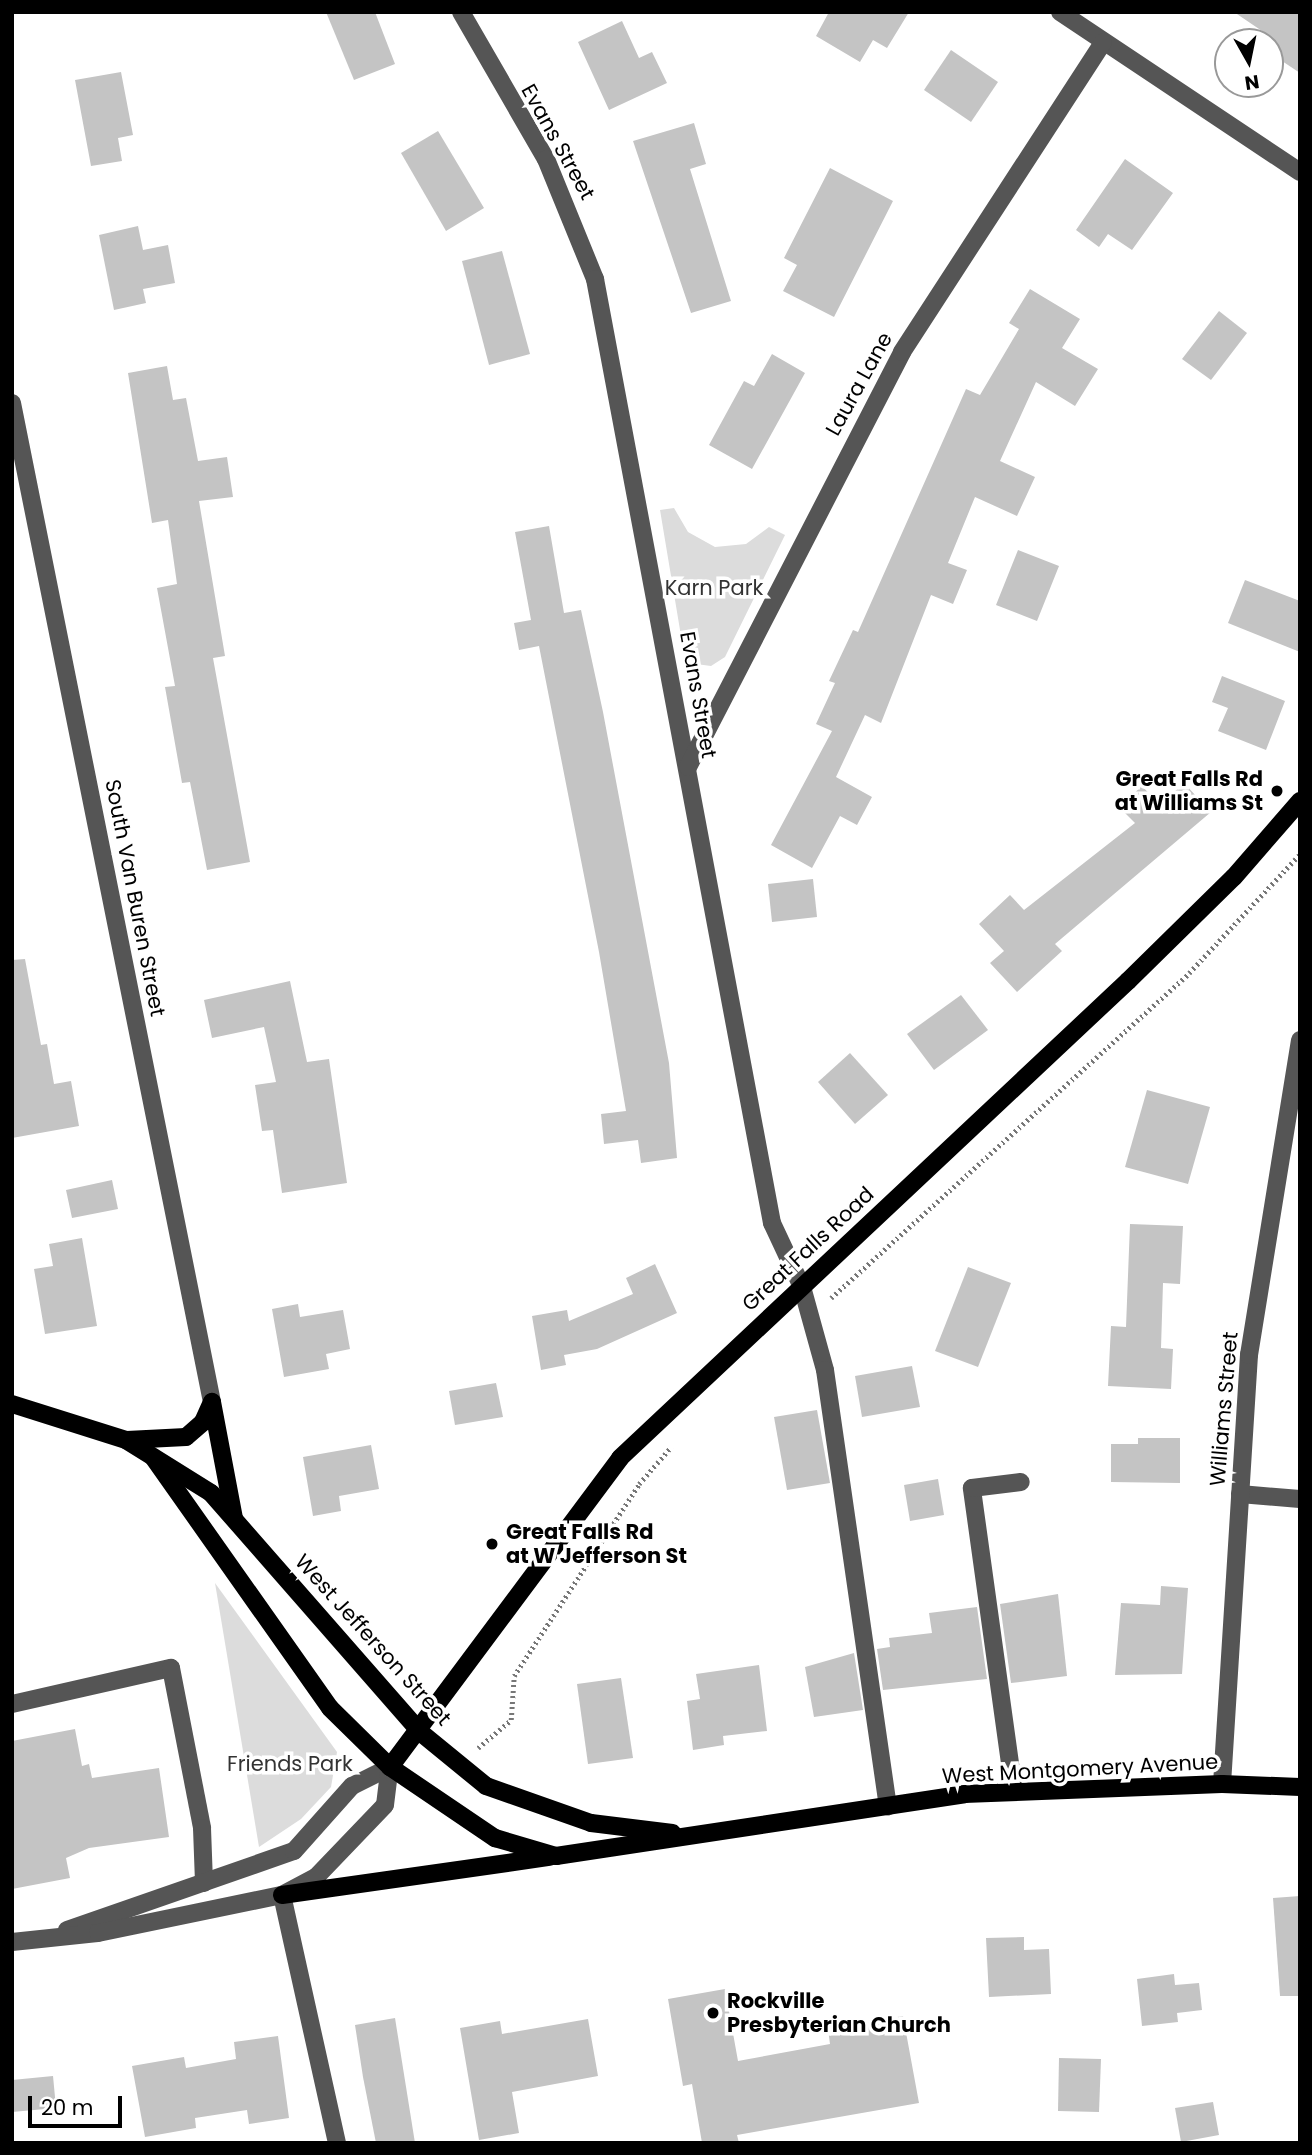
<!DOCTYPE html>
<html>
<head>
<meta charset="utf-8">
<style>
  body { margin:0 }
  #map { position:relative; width:1312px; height:2155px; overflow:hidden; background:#fff; font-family:Poppins,sans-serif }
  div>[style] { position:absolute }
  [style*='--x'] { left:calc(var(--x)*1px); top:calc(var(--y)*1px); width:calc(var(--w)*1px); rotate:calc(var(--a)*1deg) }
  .green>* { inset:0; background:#dcdcdc }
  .building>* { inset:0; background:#c4c4c4 }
  .path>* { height:4.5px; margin-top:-2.25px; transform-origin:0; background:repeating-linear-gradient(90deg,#777 0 2px,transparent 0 5.5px) }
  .minor>* { height:18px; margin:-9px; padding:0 9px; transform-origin:9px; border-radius:9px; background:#555 }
  .major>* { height:18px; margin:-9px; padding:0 9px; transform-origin:9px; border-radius:9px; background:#000 }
  .dots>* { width:19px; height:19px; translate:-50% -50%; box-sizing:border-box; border:4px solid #fff; border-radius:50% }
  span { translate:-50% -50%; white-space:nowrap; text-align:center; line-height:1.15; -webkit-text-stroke:7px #fff; paint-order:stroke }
  .street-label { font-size:21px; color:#000 }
  .park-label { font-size:21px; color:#333 }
  .poi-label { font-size:21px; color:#000; font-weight:700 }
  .right { translate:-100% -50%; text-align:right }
  .left { translate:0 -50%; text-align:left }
  .frame { position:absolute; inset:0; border:14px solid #000; pointer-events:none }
  .north { position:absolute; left:1214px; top:28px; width:70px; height:70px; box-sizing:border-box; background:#fff; border:2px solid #999; border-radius:50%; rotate:171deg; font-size:19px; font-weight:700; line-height:28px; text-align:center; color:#000 }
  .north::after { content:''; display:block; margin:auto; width:24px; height:32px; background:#000; clip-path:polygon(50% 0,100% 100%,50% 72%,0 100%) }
  .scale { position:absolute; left:28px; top:2096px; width:94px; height:32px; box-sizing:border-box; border:4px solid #000; border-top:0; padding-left:9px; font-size:21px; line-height:24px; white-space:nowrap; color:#000; -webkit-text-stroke:5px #fff; paint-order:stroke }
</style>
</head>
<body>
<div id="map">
  <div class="green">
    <div style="clip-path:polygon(674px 508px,688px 532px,715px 547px,746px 544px,769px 527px,785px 535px,725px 657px,711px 666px,696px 664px,684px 654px,660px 510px)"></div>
    <div style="clip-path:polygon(215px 1583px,337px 1752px,331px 1787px,301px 1819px,259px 1847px)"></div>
  </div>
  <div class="building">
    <div style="clip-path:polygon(326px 12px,375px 12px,395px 64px,354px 80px)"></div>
    <div style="clip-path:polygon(829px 12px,909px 12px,887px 48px,873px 40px,860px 62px,816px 36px)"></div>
    <div style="clip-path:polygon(1234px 12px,1300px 12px,1300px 73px,1270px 53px,1270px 42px,1255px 42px,1262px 31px)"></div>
    <div style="clip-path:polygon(622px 21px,639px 58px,652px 52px,667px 83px,609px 110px,578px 42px)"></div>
    <div style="clip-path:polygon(951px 50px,998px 82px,971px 122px,924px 90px)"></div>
    <div style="clip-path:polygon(121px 72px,133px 135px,118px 138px,122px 161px,91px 166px,75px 80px)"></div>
    <div style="clip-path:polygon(694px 123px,706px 164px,690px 169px,731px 301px,691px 313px,633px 141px)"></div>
    <div style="clip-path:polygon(438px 131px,484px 208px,446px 231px,401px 153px)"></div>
    <div style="clip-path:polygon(1125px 159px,1173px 193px,1132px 250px,1108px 234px,1099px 247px,1076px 230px)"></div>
    <div style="clip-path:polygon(830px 168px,893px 201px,834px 317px,783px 291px,797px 265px,784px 258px)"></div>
    <div style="clip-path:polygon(138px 226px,143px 250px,168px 245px,175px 283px,143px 289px,146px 303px,114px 310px,99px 235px)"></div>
    <div style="clip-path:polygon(502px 251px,530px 354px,489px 365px,462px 261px)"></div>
    <div style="clip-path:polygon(1030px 289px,1080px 319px,1062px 348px,1098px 369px,1075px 406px,1036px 382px,1000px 461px,1035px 477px,1017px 516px,975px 497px,948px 563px,967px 570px,953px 604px,931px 595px,881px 723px,865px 715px,836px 777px,872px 797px,857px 825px,840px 816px,812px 868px,771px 845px,832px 731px,816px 724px,835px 683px,829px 681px,853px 630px,858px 632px,966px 389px,980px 395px,1019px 329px,1009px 323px)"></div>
    <div style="clip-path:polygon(1219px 311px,1247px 333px,1211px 380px,1182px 359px)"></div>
    <div style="clip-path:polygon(772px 354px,805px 373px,752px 469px,709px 445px,744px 381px,754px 386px)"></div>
    <div style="clip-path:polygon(167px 366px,173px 400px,186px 398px,198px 461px,227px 457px,233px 497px,199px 501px,225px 656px,213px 658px,250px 862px,207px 870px,190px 782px,182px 783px,165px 687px,175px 686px,157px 588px,177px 584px,168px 520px,152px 523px,128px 373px)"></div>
    <div style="clip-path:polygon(549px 526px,564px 613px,581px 610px,603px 712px,669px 1063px,677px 1158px,641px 1163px,638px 1140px,604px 1144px,601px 1114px,626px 1111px,599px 952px,539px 646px,519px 650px,514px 623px,531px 620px,515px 532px)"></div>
    <div style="clip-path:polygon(1018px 550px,1059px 566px,1037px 621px,996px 605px)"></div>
    <div style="clip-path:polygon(1245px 580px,1300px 601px,1300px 652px,1228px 623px)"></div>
    <div style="clip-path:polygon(1222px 676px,1285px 701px,1266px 750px,1218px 731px,1228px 708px,1212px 702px)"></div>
    <div style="clip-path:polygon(1184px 783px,1211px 812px,1055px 944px,1062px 951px,1017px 992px,990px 963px,1004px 951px,979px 924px,1010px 895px,1024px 910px,1135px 823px,1119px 807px,1142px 786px,1160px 805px)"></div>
    <div style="clip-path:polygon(813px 879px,817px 917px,772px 922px,768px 884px)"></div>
    <div style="clip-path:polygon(25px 959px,41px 1045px,47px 1044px,54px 1084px,71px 1081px,79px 1126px,12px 1138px,12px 960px)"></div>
    <div style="clip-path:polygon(290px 981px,307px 1062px,329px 1059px,347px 1183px,282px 1193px,273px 1130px,262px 1131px,255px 1085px,276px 1082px,264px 1027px,212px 1038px,204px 1000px)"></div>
    <div style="clip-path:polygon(961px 995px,988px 1030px,934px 1070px,907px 1034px)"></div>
    <div style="clip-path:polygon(850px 1053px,888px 1095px,855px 1124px,818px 1082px)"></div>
    <div style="clip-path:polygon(1147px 1090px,1210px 1107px,1188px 1184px,1125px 1167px)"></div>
    <div style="clip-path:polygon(112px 1180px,118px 1209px,72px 1218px,66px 1190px)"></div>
    <div style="clip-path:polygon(1130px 1224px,1183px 1226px,1180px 1284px,1163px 1283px,1161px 1348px,1173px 1349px,1171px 1389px,1108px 1386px,1111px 1326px,1126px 1327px)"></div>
    <div style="clip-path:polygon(82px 1238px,97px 1326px,45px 1334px,34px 1269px,53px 1266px,49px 1244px)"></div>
    <div style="clip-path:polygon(655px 1264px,677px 1313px,597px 1349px,564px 1355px,566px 1365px,541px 1370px,532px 1316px,567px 1310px,569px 1321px,633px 1294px,626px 1278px)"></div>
    <div style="clip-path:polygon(968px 1267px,1011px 1283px,978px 1367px,935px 1351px)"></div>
    <div style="clip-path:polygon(298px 1304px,300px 1317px,343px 1310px,350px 1349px,326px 1354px,329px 1369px,284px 1377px,272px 1309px)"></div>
    <div style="clip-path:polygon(912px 1366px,920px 1407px,862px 1417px,855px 1376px)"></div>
    <div style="clip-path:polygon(496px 1383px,503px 1417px,455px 1425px,449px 1391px)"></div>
    <div style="clip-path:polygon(817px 1410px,830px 1483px,787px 1490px,774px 1417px)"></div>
    <div style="clip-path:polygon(1138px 1438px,1180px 1438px,1180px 1483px,1111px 1482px,1111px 1444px,1138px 1444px)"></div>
    <div style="clip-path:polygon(371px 1445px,379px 1489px,339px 1496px,341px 1511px,313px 1516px,303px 1457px)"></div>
    <div style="clip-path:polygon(938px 1479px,944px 1515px,910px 1521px,904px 1485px)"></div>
    <div style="clip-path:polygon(1161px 1586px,1188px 1588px,1182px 1674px,1115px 1675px,1121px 1603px,1160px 1605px)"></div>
    <div style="clip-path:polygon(1058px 1594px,1067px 1676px,1011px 1683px,1000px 1604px)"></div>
    <div style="clip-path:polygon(977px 1607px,987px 1679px,883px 1690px,877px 1649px,890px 1647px,889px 1638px,932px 1633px,929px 1613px)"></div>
    <div style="clip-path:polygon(854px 1653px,863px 1710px,814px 1717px,805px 1667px)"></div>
    <div style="clip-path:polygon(759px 1665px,767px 1731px,723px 1736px,724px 1745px,693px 1750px,687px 1701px,700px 1699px,696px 1674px)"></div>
    <div style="clip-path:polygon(621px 1678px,633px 1758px,588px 1764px,577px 1684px)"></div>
    <div style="clip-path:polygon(75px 1729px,82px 1766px,89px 1764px,92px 1778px,159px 1768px,169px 1837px,89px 1848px,66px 1858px,70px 1878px,12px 1889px,12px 1741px)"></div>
    <div style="clip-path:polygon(1300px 1896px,1300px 1996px,1280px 1996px,1273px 1898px)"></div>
    <div style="clip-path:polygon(1024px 1937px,1024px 1950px,1049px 1949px,1051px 1994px,989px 1997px,986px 1938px)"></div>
    <div style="clip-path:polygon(1174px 1974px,1175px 1985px,1199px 1983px,1202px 2010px,1177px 2013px,1178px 2022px,1142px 2026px,1137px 1979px)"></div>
    <div style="clip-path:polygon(725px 1989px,738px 2061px,830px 2044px,828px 2029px,903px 2016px,919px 2103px,737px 2135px,739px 2143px,702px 2143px,692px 2084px,683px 2086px,668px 1999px)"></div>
    <div style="clip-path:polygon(395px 2018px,415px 2143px,376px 2143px,363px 2077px,355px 2025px)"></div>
    <div style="clip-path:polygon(588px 2019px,598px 2076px,512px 2092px,519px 2133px,479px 2140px,460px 2028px,500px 2021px,502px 2034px)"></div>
    <div style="clip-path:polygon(278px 2036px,289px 2118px,249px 2124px,247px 2110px,195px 2118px,196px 2128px,145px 2137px,132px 2066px,184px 2057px,186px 2068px,236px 2059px,234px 2042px)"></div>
    <div style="clip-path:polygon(1059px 2058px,1101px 2059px,1099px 2112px,1058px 2111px)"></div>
    <div style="clip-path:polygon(53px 2076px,56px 2108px,12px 2112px,12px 2080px)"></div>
    <div style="clip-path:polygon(1213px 2102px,1219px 2135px,1181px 2142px,1175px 2108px)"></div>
  </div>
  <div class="path">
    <div style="--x:831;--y:1298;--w:484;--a:-42.2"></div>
    <div style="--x:1189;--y:973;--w:163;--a:-47"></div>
    <div style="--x:478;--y:1748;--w:43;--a:-40.3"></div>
    <div style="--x:511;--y:1720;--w:44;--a:-86.1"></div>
    <div style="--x:514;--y:1676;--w:229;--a:-56.9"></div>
    <div style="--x:639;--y:1484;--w:49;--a:-49.1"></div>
  </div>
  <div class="minor">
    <div style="--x:461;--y:12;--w:170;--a:60"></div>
    <div style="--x:546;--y:159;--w:130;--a:67.8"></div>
    <div style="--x:595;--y:279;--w:960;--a:79.38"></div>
    <div style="--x:772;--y:1223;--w:71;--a:64.9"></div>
    <div style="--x:802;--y:1287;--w:86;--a:74.5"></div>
    <div style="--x:825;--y:1370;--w:441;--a:81.8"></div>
    <div style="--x:1060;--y:12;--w:288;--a:33.7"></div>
    <div style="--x:12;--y:403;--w:1019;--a:78.68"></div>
    <div style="--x:688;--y:767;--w:467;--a:-62.7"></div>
    <div style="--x:902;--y:352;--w:369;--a:-57"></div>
    <div style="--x:1240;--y:1494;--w:60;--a:4.8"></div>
    <div style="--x:12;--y:1704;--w:163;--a:-12.8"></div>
    <div style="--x:171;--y:1668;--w:163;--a:79"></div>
    <div style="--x:202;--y:1828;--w:55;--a:87.9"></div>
    <div style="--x:1222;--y:1784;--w:430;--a:-86.4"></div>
    <div style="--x:1249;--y:1355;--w:319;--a:-80.8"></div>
    <div style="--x:1014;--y:1792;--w:307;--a:-97.9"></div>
    <div style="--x:972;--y:1488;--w:49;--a:-7"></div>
    <div style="--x:282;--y:1895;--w:254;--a:77.5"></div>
    <div style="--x:67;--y:1930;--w:240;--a:-19.2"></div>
    <div style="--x:294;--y:1851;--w:87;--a:-48.3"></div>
    <div style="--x:352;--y:1786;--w:42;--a:-26.6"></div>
    <div style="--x:12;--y:1942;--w:86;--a:-6"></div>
    <div style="--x:98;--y:1933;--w:188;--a:-11.7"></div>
    <div style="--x:282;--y:1895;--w:40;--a:-28"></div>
    <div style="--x:317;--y:1876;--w:98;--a:-46.2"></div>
    <div style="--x:385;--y:1805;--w:38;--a:-83"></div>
  </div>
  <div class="major">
    <div style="--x:212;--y:1402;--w:118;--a:79.3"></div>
    <div style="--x:12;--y:1404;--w:120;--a:17.5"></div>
    <div style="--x:126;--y:1440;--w:100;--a:31.9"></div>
    <div style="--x:211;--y:1493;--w:317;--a:48.8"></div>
    <div style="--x:420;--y:1732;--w:85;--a:39.3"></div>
    <div style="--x:486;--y:1786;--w:111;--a:19.4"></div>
    <div style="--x:591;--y:1823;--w:82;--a:7"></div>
    <div style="--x:127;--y:1440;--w:59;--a:-2.9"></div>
    <div style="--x:186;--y:1437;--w:23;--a:-41"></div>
    <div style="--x:203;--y:1422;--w:22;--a:-66"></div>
    <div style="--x:153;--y:1457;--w:307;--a:54.8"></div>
    <div style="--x:330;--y:1708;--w:84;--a:44.5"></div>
    <div style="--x:390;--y:1767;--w:127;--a:34.1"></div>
    <div style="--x:495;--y:1838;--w:64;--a:16.4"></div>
    <div style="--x:556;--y:1856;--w:413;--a:-8.6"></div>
    <div style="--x:964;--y:1794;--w:258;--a:-2.2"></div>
    <div style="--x:1222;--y:1784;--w:78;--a:2.2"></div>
    <div style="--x:390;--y:1767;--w:385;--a:-53.3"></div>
    <div style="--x:620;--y:1458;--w:697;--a:-43.2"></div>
    <div style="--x:1128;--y:981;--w:148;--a:-44.5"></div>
    <div style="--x:1234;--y:877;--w:101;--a:-49"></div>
    <div style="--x:282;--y:1895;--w:270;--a:-8.1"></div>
  </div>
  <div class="dots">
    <div style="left:1277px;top:791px;background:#000"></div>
    <div style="left:492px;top:1544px;background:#000"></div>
    <div style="left:713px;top:2013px;background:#000"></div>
  </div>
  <div class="street-label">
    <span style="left:558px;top:142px;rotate:61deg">Evans Street</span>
    <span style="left:859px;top:384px;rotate:-61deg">Laura Lane</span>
    <span style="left:698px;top:695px;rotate:80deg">Evans Street</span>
    <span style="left:135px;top:898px;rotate:79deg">South Van Buren Street</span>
    <span style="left:808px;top:1249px;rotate:-43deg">Great Falls Road</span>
    <span style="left:1224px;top:1409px;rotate:-85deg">Williams Street</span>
    <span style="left:373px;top:1640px;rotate:48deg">West Jefferson Street</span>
    <span style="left:1080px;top:1769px;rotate:-3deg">West Montgomery Avenue</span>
  </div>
  <div class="park-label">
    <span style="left:714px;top:588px">Karn Park</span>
    <span style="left:290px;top:1764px">Friends Park</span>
  </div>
  <div class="poi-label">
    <span class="right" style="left:1263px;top:791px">Great Falls Rd<br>at Williams St</span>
    <span class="left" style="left:506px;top:1544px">Great Falls Rd<br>at W Jefferson St</span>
    <span class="left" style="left:727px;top:2013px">Rockville<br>Presbyterian Church</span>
  </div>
  <div class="frame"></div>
  <div class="north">N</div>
  <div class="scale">20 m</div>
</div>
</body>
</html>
